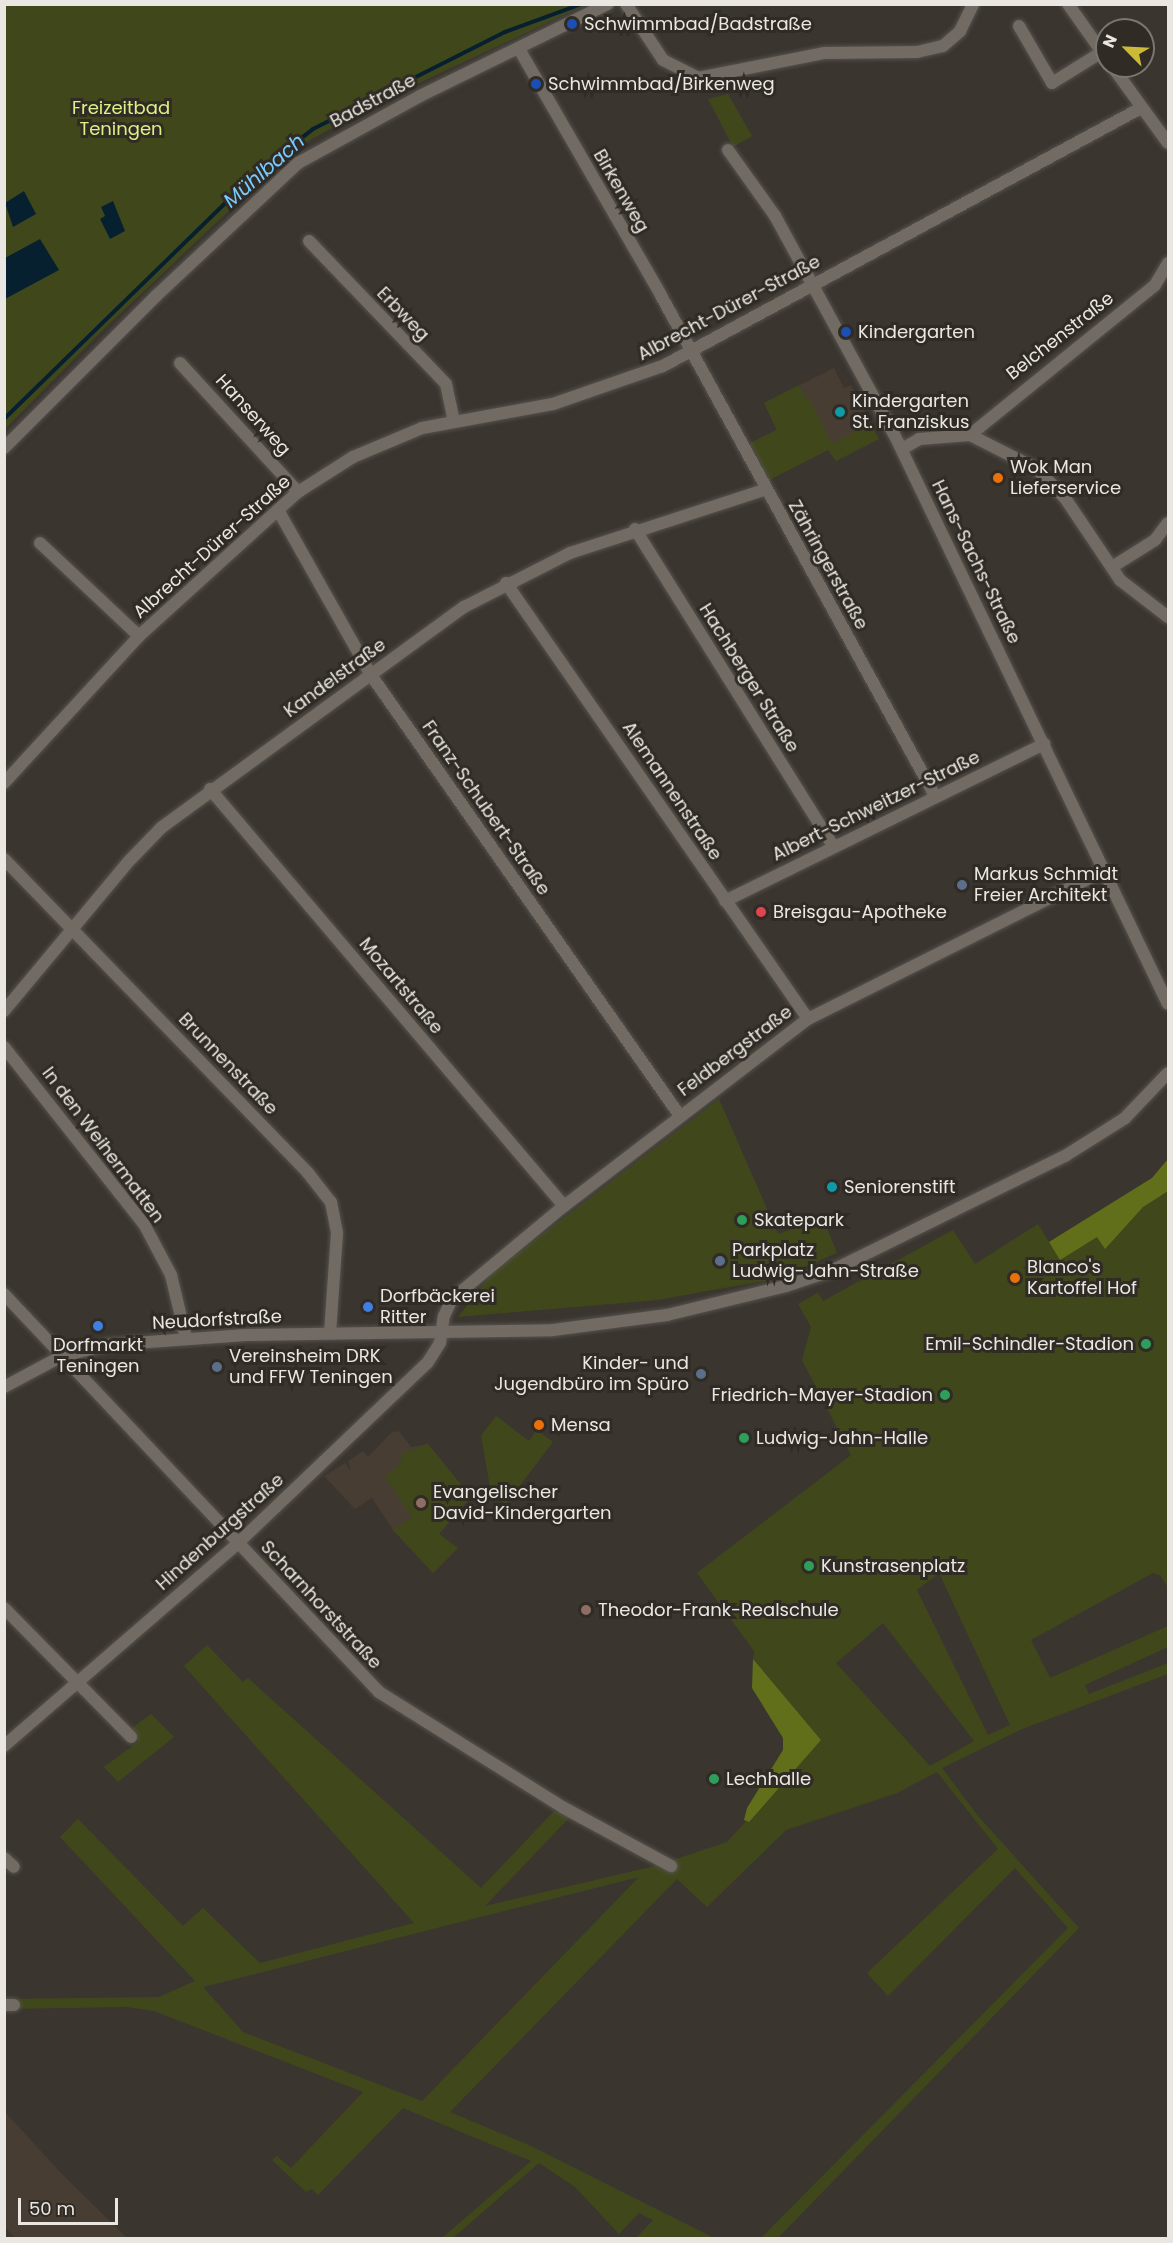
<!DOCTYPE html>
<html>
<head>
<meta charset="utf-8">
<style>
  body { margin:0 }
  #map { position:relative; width:1173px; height:2243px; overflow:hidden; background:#3a352f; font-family:Poppins,sans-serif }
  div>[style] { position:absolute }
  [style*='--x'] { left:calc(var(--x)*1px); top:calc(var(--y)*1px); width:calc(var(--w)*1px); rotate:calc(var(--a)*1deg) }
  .built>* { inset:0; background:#473d33 }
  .green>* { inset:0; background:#40481b }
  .forest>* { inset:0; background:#626f1a }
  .water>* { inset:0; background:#072030 }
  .stream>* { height:4px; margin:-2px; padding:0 2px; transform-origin:2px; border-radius:2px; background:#072030 }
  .roads { filter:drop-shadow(0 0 2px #55514c) drop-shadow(0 0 2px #55514c) }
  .street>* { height:12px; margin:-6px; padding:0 6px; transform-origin:6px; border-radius:6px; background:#716b64 }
  .dots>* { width:16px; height:16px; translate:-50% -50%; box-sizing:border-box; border:3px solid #302b25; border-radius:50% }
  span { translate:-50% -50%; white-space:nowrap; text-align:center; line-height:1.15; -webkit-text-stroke:6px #302b25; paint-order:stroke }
  .poi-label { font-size:18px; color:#eae7e3 }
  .left { translate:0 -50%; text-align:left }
  .right { translate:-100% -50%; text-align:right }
  .street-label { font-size:18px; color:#eae7e3 }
  .park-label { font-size:18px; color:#dcf183 }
  .water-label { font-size:20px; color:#79caff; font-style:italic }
  .frame { position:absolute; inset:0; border:6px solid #eae7e3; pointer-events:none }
  .north { position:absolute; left:1095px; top:18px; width:60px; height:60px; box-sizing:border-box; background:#302b25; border:2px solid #7a7671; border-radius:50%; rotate:294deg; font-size:16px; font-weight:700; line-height:24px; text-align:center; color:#eae7e3 }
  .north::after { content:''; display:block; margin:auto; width:21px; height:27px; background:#cdb938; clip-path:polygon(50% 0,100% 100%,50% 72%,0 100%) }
  .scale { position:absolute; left:18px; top:2198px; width:100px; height:27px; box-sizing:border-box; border:3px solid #eae7e3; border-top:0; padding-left:8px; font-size:18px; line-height:21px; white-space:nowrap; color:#eae7e3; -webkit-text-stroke:4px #302b25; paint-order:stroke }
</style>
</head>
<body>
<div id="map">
  <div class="built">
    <div style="clip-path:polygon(834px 368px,844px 388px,851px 385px,879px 439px,836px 461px,828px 450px,769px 480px,750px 443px,777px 430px,764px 403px)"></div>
    <div style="clip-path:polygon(399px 1431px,411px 1447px,428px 1444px,471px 1497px,439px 1534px,458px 1548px,433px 1573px,393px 1530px,372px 1498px,355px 1509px,324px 1476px,345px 1463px,351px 1471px,348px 1461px,363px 1451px,368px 1457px,392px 1432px)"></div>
    <div style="clip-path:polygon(5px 2112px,63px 2175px,127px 2238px,15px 2238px,5px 2227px)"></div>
  </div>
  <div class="green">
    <div style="clip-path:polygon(4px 5px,585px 5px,383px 100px,294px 149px,104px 329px,5px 429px)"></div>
    <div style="clip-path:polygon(728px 94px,752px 136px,733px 147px,708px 99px)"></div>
    <div style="clip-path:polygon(799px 385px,806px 399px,809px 398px,832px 444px,870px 424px,879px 439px,836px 461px,828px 450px,769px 480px,750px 443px,777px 430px,764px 403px)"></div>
    <div style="clip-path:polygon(719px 1099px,778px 1234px,823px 1218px,837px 1253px,776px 1279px,657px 1300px,458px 1317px,492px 1273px)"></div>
    <div style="clip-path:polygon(evenodd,1168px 1159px,1168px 1588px,1161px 1576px,1153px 1573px,1031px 1640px,1050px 1678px,1168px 1626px,1168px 1647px,1085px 1685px,1089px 1694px,1168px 1663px,1168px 1674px,1022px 1729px,942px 1768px,978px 1816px,1079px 1928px,778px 2238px,761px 2238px,1068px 1928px,1015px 1868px,888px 1996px,867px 1973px,998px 1849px,937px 1772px,897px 1793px,786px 1830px,707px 1907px,677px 1879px,450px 2112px,531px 2146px,714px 2238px,636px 2238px,653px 2220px,639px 2213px,619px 2234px,575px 2187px,539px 2163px,453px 2238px,442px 2238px,531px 2161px,403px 2108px,318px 2195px,312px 2189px,306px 2192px,272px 2160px,277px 2156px,291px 2168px,363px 2092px,154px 2011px,127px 2007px,5px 2009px,4px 1999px,159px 1997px,195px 1981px,60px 1837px,78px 1819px,183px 1926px,203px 1908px,260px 1963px,414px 1923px,184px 1666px,207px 1645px,243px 1682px,248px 1678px,481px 1888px,554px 1811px,569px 1818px,485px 1906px,655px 1866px,727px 1842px,821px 1740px,753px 1659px,754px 1651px,697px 1573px,851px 1455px,802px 1360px,811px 1327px,798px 1304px,818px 1293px,823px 1301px,953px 1230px,975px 1264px,1038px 1224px,1049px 1242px,1152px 1178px,1168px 1159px,939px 1573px,1010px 1725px,988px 1735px,917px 1590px,939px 1573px,1168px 1159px,883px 1623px,974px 1741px,930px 1766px,836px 1663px,883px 1623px,1168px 1159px,639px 1877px,422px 2101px,243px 2032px,203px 1987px,639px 1877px)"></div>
    <div style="clip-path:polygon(496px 1416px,529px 1441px,537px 1430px,553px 1442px,506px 1504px,491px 1493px,481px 1436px)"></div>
    <div style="clip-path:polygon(428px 1444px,471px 1497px,439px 1534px,458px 1548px,433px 1573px,393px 1530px,412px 1517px,385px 1477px,400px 1464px,403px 1453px)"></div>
    <div style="clip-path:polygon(151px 1714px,174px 1737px,118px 1782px,104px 1767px,138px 1742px,129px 1730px)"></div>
  </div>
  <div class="forest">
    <div style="clip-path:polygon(1168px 1159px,1168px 1191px,1143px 1207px,1105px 1249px,1097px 1237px,1060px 1260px,1049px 1242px,1152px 1178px)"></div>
    <div style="clip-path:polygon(753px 1659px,821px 1740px,749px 1822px,744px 1820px,747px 1808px,783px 1750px,783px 1738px,752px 1688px)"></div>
  </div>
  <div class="water">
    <div style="clip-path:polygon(24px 191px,36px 214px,13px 227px,5px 203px)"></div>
    <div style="clip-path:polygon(113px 201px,125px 231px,110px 239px,100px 219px,105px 216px,101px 207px)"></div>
    <div style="clip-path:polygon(40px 239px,59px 270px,5px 299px,5px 258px)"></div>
  </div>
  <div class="stream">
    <div style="--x:4;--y:419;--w:349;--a:-44.3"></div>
    <div style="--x:254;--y:175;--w:75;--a:-37.9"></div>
    <div style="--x:313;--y:129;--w:215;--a:-26.8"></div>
    <div style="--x:505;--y:32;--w:81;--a:-20.2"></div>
  </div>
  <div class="roads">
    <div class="street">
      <div style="--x:626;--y:4;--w:67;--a:56.5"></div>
      <div style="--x:663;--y:60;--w:39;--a:27"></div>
      <div style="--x:698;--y:78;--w:128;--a:-11.2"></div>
      <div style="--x:824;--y:53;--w:93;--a:-0.6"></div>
      <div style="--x:917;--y:52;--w:27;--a:-13"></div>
      <div style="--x:943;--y:46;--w:23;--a:-41"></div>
      <div style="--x:960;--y:31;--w:30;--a:-64"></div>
      <div style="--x:1068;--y:4;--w:67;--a:54.7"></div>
      <div style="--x:1019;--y:26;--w:66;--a:59.9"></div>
      <div style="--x:1052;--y:83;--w:59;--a:-31.8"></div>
      <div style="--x:519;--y:49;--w:278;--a:60"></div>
      <div style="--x:658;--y:290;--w:577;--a:61.3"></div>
      <div style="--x:1112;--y:66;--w:95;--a:54"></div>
      <div style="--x:728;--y:150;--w:81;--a:54.5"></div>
      <div style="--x:775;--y:216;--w:248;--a:61.4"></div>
      <div style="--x:894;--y:434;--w:632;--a:64.33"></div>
      <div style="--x:309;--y:241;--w:198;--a:46.2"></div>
      <div style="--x:446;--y:384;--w:38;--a:78"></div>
      <div style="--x:180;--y:363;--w:175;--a:47.5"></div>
      <div style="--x:970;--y:435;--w:238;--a:-39"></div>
      <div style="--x:1155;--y:285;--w:26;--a:-59"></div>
      <div style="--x:4;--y:448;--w:215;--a:-45"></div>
      <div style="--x:156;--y:296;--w:195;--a:-43.1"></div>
      <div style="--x:298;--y:163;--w:139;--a:-28.8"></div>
      <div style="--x:420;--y:96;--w:209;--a:-26.1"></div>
      <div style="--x:902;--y:449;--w:20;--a:-30"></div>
      <div style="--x:919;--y:439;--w:51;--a:-4.5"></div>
      <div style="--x:970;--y:435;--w:75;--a:26.9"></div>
      <div style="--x:1037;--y:469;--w:40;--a:46"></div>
      <div style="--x:1065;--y:498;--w:99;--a:56.1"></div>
      <div style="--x:1120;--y:580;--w:61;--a:37.6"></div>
      <div style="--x:278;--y:510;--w:189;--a:60.6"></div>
      <div style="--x:371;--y:675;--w:538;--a:54.98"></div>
      <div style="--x:635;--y:529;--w:374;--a:58"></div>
      <div style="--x:40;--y:543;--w:136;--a:43.2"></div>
      <div style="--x:1112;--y:567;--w:51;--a:-32.1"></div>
      <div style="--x:1155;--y:540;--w:21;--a:-53"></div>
      <div style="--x:506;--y:583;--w:530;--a:55.29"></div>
      <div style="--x:4;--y:783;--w:200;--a:-47.4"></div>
      <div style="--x:139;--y:636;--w:215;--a:-42.2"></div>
      <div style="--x:298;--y:492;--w:65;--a:-32.5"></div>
      <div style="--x:353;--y:457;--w:75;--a:-22.8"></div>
      <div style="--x:422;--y:428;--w:133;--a:-10.4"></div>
      <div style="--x:553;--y:404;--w:116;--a:-19.1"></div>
      <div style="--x:663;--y:366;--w:543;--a:-28.36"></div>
      <div style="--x:210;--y:789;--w:547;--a:49.67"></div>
      <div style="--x:4;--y:859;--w:437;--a:45.9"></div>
      <div style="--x:308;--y:1173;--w:37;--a:52"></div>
      <div style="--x:331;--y:1202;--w:32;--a:79"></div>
      <div style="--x:337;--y:1233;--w:100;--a:94"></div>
      <div style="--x:725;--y:901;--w:356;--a:-26.2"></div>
      <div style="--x:4;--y:1011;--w:195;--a:-50.2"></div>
      <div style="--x:129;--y:861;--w:47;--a:-45.9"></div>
      <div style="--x:162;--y:827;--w:374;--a:-36.1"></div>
      <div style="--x:464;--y:607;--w:119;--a:-27"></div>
      <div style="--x:570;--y:553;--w:204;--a:-18"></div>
      <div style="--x:4;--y:1047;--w:226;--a:51.7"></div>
      <div style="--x:144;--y:1224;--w:58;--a:62.1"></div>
      <div style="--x:171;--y:1275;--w:65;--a:76.6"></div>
      <div style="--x:4;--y:1294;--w:547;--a:46.7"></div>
      <div style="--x:379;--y:1692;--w:218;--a:32.1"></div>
      <div style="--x:564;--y:1808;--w:122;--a:28.5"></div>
      <div style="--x:4;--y:1387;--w:66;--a:-28.1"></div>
      <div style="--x:62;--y:1356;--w:46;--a:-13.7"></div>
      <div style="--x:107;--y:1345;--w:139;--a:-4.1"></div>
      <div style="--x:246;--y:1335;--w:307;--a:-0.9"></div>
      <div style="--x:553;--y:1330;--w:115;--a:-7.5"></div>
      <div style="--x:667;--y:1315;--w:122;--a:-13.7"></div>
      <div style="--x:786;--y:1286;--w:47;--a:-18.4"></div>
      <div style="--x:831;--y:1271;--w:261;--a:-26.2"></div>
      <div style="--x:1065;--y:1156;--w:71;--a:-32.3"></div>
      <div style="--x:1125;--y:1118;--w:62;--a:-46.3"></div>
      <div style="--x:4;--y:1608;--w:181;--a:45.4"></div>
      <div style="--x:4;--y:1746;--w:310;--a:-40.9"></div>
      <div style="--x:238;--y:1543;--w:262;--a:-43.6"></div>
      <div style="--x:428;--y:1362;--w:22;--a:-58"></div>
      <div style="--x:440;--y:1343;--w:27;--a:-82"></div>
      <div style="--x:444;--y:1316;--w:19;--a:-65"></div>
      <div style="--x:452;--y:1299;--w:146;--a:-39.7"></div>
      <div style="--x:564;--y:1206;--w:307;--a:-37.5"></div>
      <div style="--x:808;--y:1019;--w:332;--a:-26.6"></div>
      <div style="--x:4;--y:1858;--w:13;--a:42"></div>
      <div style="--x:4;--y:2005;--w:10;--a:0"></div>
    </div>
  </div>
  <div class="dots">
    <div style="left:572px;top:24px;background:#1a4fb4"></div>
    <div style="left:536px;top:84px;background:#1a4fb4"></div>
    <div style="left:846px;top:332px;background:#1a4fb4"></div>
    <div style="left:840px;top:412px;background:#0f9aa8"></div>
    <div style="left:998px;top:478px;background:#e8710a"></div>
    <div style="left:962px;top:885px;background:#5c6f8a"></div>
    <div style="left:761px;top:912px;background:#e0444e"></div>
    <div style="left:832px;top:1187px;background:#0f9aa8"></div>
    <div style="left:742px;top:1220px;background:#2e9e5b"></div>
    <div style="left:720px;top:1261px;background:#5c6f8a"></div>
    <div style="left:1015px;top:1278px;background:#e8710a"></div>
    <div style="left:368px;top:1307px;background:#3f7fe0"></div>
    <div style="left:98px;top:1326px;background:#3f7fe0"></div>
    <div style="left:1146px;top:1344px;background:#2e9e5b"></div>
    <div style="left:217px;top:1367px;background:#5c6f8a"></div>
    <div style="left:701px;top:1374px;background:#5c6f8a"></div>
    <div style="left:945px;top:1395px;background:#2e9e5b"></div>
    <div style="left:539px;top:1425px;background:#e8710a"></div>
    <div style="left:744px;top:1438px;background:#2e9e5b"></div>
    <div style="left:421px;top:1503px;background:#8d6e63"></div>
    <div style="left:809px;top:1566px;background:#2e9e5b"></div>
    <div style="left:586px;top:1610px;background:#8d6e63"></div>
    <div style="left:714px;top:1779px;background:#2e9e5b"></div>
  </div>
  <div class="poi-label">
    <span class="left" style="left:584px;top:24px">Schwimmbad/Badstraße</span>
    <span class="left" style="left:548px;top:84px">Schwimmbad/Birkenweg</span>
    <span class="left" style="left:858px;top:332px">Kindergarten</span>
    <span class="left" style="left:852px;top:412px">Kindergarten<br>St. Franziskus</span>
    <span class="left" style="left:1010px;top:478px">Wok Man<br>Lieferservice</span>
    <span class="left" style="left:974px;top:885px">Markus Schmidt<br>Freier Architekt</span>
    <span class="left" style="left:773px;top:912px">Breisgau-Apotheke</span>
    <span class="left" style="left:844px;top:1187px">Seniorenstift</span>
    <span class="left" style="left:754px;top:1220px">Skatepark</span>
    <span class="left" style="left:732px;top:1261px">Parkplatz<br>Ludwig-Jahn-Straße</span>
    <span class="left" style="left:1027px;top:1278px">Blanco's<br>Kartoffel Hof</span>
    <span class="left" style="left:380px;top:1307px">Dorfbäckerei<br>Ritter</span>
    <span class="right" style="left:1134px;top:1344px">Emil-Schindler-Stadion</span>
    <span style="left:98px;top:1356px">Dorfmarkt<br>Teningen</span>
    <span class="left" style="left:229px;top:1367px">Vereinsheim DRK<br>und FFW Teningen</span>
    <span class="right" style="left:689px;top:1374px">Kinder- und<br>Jugendbüro im Spüro</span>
    <span class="right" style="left:933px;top:1395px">Friedrich-Mayer-Stadion</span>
    <span class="left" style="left:551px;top:1425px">Mensa</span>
    <span class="left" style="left:756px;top:1438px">Ludwig-Jahn-Halle</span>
    <span class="left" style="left:433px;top:1503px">Evangelischer<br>David-Kindergarten</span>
    <span class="left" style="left:821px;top:1566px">Kunstrasenplatz</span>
    <span class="left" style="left:598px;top:1610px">Theodor-Frank-Realschule</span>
    <span class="left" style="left:726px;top:1779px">Lechhalle</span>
  </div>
  <div class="street-label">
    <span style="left:373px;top:101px;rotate:-28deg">Badstraße</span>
    <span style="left:621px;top:191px;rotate:60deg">Birkenweg</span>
    <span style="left:729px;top:308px;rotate:-28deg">Albrecht-Dürer-Straße</span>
    <span style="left:403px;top:314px;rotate:46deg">Erbweg</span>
    <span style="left:1060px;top:336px;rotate:-38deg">Belchenstraße</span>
    <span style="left:253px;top:415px;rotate:48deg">Hanserweg</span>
    <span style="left:212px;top:547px;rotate:-42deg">Albrecht-Dürer-Straße</span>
    <span style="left:976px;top:562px;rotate:64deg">Hans-Sachs-Straße</span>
    <span style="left:828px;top:565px;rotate:61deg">Zähringerstraße</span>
    <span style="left:335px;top:678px;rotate:-36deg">Kandelstraße</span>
    <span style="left:749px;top:678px;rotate:58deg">Hachberger Straße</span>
    <span style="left:672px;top:791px;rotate:56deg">Alemannenstraße</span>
    <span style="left:876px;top:806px;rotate:-26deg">Albert-Schweitzer-Straße</span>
    <span style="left:486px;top:808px;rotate:55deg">Franz-Schubert-Straße</span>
    <span style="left:401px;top:986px;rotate:50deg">Mozartstraße</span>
    <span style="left:735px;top:1051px;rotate:-37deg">Feldbergstraße</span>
    <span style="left:228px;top:1064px;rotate:46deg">Brunnenstraße</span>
    <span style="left:103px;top:1145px;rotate:53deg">In den Weihermatten</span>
    <span style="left:217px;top:1320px;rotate:-3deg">Neudorfstraße</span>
    <span style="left:220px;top:1532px;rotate:-42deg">Hindenburgstraße</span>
    <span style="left:321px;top:1605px;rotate:47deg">Scharnhorststraße</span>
  </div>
  <div class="park-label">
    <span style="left:121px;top:119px">Freizeitbad<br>Teningen</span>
  </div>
  <div class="water-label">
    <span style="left:264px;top:171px;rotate:-41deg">Mühlbach</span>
  </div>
  <div class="frame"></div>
  <div class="north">N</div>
  <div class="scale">50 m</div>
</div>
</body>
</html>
